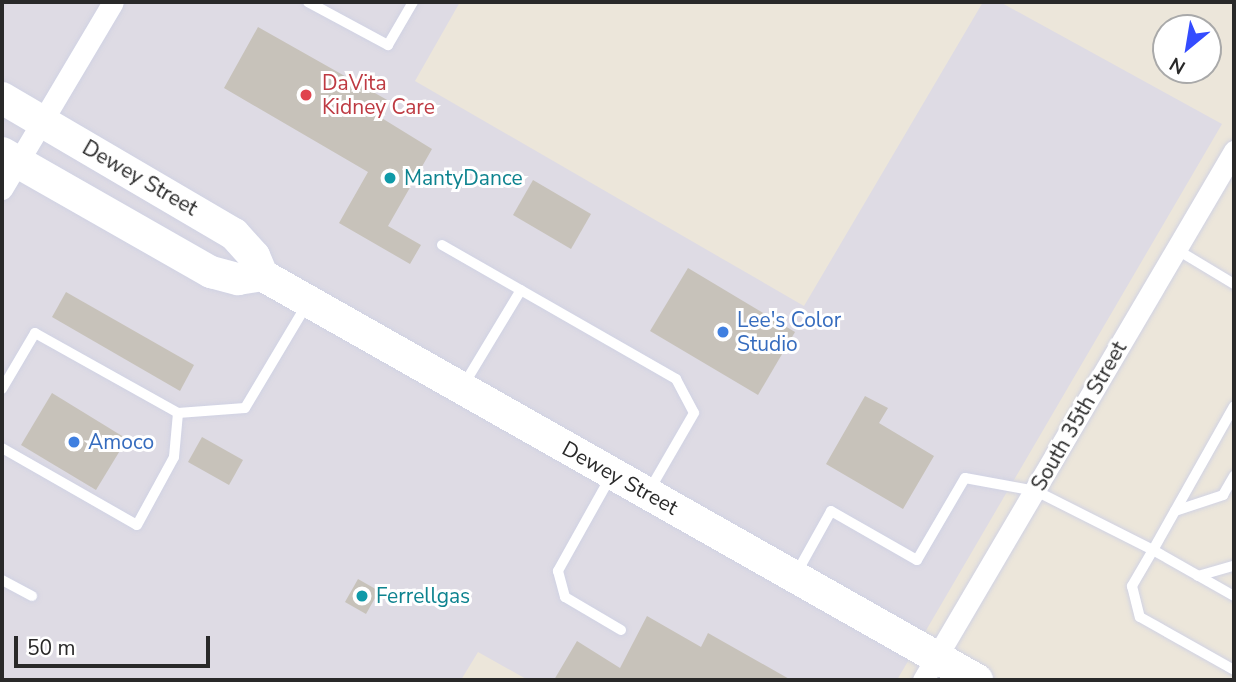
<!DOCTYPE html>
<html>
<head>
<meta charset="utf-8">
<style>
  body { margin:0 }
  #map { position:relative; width:1236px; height:682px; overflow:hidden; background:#ece6da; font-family:"Nunito Sans",sans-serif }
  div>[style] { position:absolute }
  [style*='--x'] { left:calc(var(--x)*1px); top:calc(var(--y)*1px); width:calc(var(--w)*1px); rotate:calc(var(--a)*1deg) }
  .industrial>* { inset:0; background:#dedbe4 }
  .building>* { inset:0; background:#c7c2ba }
  .roads { filter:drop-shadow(0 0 2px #d0d2e3) drop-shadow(0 0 2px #d0d2e3) }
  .lane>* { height:10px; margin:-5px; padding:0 5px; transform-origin:5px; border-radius:5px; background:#fff }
  .street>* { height:21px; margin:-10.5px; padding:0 10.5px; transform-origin:10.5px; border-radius:10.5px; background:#fff }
  .secondary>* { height:32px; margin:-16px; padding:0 16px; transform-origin:16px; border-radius:16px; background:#fff }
  .dots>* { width:19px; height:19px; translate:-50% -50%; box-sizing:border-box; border:4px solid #fff; border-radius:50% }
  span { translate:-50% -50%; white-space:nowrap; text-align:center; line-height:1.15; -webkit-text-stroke:6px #fff; paint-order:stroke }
  .health-label { font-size:21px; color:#be3a42 }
  .left { translate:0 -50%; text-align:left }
  .street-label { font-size:21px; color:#292929 }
  .culture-label { font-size:21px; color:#0d838f }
  .shop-label { font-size:21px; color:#366cbe }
  .frame { position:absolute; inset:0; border:4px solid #292929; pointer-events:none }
  .north { position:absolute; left:1152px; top:14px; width:70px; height:70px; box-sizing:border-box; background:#fff; border:2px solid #a9a9a9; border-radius:50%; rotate:210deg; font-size:19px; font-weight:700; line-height:28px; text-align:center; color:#292929 }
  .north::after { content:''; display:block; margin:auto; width:24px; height:32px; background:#344cff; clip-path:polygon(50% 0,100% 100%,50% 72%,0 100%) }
  .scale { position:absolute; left:14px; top:636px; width:196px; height:32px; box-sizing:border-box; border:4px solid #292929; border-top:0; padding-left:9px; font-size:21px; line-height:24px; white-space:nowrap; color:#292929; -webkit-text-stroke:5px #fff; paint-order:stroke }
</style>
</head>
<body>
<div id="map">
  <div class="industrial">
    <div style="clip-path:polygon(2px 2px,460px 2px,415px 81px,804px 306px,983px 2px,1000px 2px,1222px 124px,897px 680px,528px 680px,478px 652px,461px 680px,2px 680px)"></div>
  </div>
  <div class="building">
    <div style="clip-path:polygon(258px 27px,389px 101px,380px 117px,432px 149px,388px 226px,421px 245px,410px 264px,339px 223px,368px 172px,224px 88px)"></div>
    <div style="clip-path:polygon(533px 180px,591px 214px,571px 249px,513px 215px)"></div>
    <div style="clip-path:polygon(688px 268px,795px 332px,758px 395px,650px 331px)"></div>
    <div style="clip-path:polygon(66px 292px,194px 365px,180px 391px,52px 317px)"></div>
    <div style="clip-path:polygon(52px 393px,127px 439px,96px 490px,21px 445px)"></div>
    <div style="clip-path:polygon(865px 396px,888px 408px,879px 423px,934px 456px,903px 509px,826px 464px)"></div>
    <div style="clip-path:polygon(202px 437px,243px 460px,229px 485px,188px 462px)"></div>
    <div style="clip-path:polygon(358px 579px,379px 591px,366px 614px,345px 602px)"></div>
    <div style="clip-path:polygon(647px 616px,701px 647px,708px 633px,791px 680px,554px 680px,577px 641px,620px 668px)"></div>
  </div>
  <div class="roads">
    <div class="lane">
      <div style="--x:308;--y:2;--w:91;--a:28.3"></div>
      <div style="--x:388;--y:45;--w:50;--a:-59.8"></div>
      <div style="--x:442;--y:245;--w:270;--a:29.8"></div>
      <div style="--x:676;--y:379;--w:38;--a:62"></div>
      <div style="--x:694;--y:413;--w:90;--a:120"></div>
      <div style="--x:1176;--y:249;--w:68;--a:31.1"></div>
      <div style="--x:463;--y:386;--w:112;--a:-58.9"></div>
      <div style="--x:2;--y:389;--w:65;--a:-59.5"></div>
      <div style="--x:35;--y:333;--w:164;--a:29.2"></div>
      <div style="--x:178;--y:413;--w:67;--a:-4.3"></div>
      <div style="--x:245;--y:408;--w:121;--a:-59.2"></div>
      <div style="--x:2;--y:448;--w:155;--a:29.7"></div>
      <div style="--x:137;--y:525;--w:77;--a:-61.4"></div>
      <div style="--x:174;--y:457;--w:44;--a:-84.8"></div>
      <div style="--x:611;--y:476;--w:109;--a:119.2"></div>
      <div style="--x:558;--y:571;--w:27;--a:75"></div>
      <div style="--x:565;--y:597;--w:65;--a:30.5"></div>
      <div style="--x:1175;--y:511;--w:51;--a:-18.4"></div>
      <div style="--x:1223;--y:495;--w:22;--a:-60"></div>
      <div style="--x:796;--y:574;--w:72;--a:-60.9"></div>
      <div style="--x:831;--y:511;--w:99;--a:29.7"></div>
      <div style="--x:917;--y:560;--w:95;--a:-59.7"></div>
      <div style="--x:965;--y:478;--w:72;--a:10.4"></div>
      <div style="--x:1036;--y:491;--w:131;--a:26.8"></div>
      <div style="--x:1153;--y:550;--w:165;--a:-60.6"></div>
      <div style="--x:1198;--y:576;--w:37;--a:-16"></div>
      <div style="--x:2;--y:580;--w:34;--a:28"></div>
      <div style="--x:1234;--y:596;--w:93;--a:-150.4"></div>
      <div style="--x:1153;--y:550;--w:42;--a:120.3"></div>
      <div style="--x:1132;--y:586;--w:32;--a:76"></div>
      <div style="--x:1140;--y:617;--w:108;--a:29.4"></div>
    </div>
    <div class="street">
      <div style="--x:2;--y:189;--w:217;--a:-59.3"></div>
      <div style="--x:923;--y:680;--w:614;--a:-59.55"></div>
    </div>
    <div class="secondary">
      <div style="--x:2;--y:98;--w:269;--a:30.4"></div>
      <div style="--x:234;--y:234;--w:30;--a:48"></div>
      <div style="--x:254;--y:256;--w:21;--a:67"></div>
      <div style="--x:262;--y:275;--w:822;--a:29.53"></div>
      <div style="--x:2;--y:153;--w:241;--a:29.7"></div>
      <div style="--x:211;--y:272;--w:28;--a:15"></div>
      <div style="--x:238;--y:279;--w:24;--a:-9"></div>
    </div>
  </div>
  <div class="dots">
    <div style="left:306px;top:95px;background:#e0444e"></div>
    <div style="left:390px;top:178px;background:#0f9aa8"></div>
    <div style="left:723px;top:332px;background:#3f7fe0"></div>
    <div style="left:74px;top:442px;background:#3f7fe0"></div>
    <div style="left:362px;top:596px;background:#0f9aa8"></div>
  </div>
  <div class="health-label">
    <span class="left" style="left:322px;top:95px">DaVita<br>Kidney Care</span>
  </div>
  <div class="street-label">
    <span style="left:140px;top:178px;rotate:30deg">Dewey Street</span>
    <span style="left:1079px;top:416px;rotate:-60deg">South 35th Street</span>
    <span style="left:620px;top:478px;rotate:29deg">Dewey Street</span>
  </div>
  <div class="culture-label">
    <span class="left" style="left:404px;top:178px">MantyDance</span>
    <span class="left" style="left:376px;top:596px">Ferrellgas</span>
  </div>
  <div class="shop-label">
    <span class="left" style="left:737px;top:332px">Lee's Color<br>Studio</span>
    <span class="left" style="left:88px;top:442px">Amoco</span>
  </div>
  <div class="frame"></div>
  <div class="north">N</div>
  <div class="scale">50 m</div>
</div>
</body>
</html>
